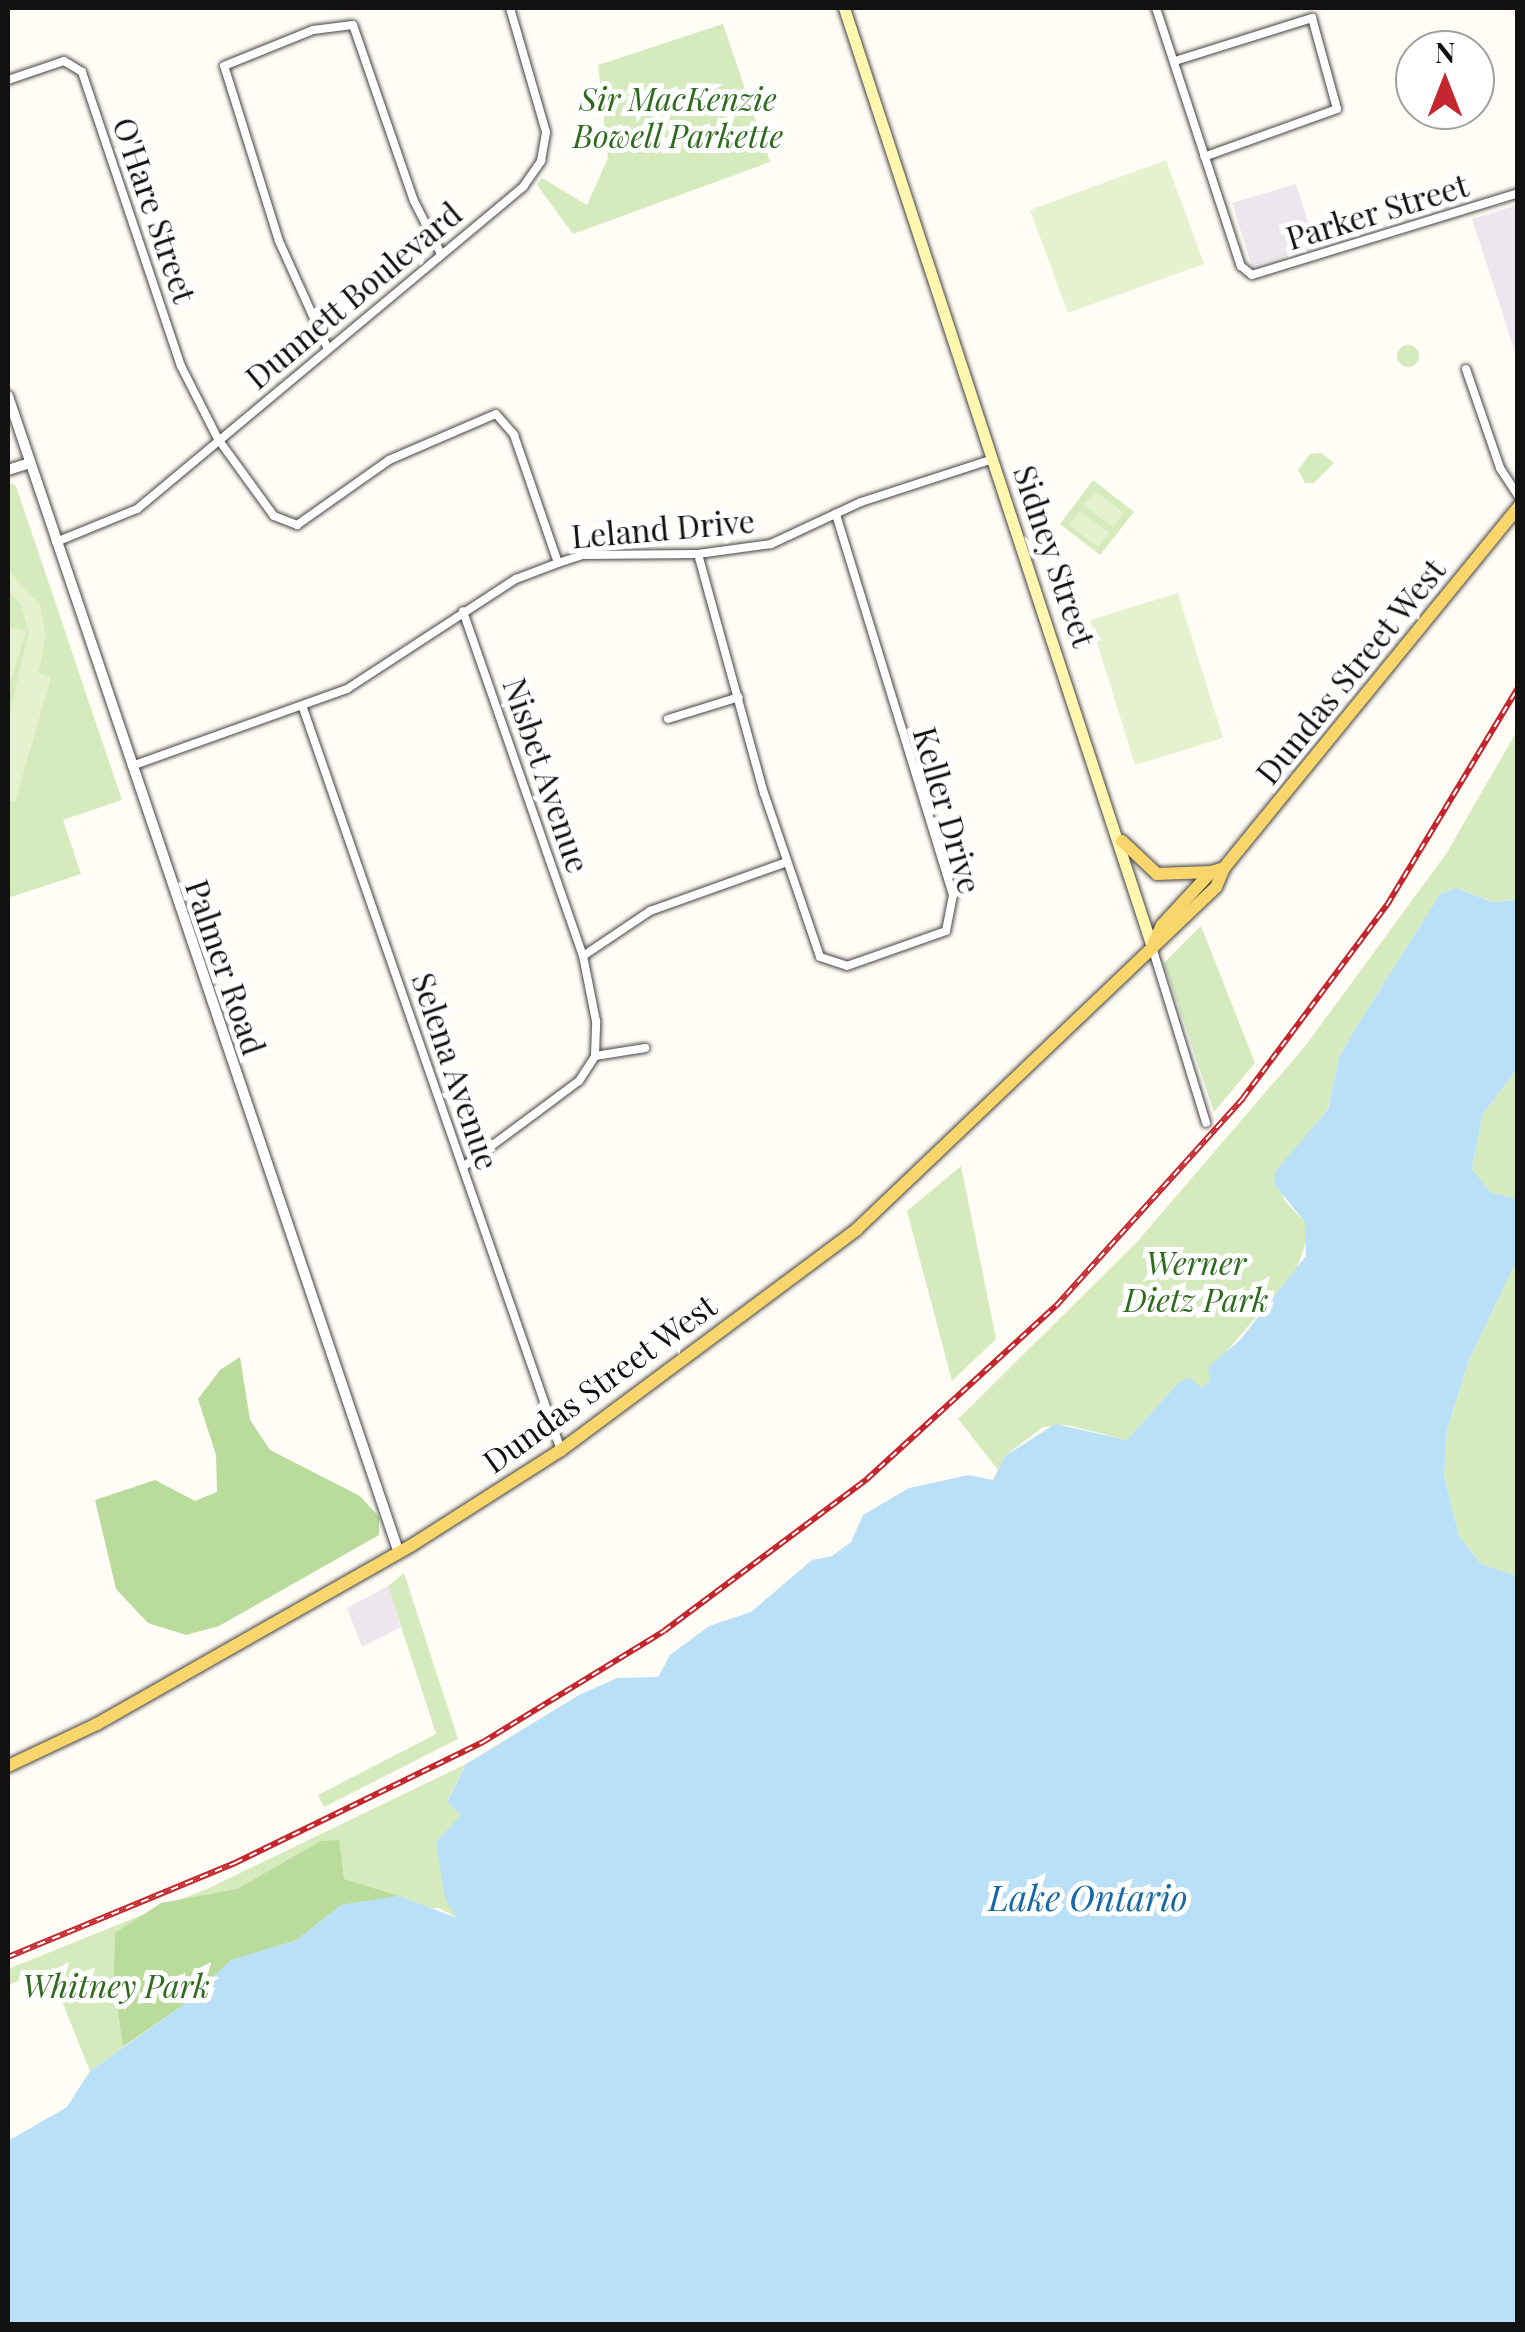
<!DOCTYPE html>
<html>
<head>
<meta charset="utf-8">
<style>
  body { margin:0 }
  #map { position:relative; width:1525px; height:2332px; overflow:hidden; background:#fffdf5; font-family:"Playfair Display",serif }
  div>[style] { position:absolute }
  [style*='--x'] { left:calc(var(--x)*1px); top:calc(var(--y)*1px); width:calc(var(--w)*1px); rotate:calc(var(--a)*1deg) }
  .industrial>* { inset:0; background:#eee6ef }
  .green>* { inset:0; background:#d5ebbd }
  .round { border-radius:50% }
  .forest>* { inset:0; background:#b9dc9c }
  .pitch>* { inset:0; background:#e6f2cf }
  .water>* { inset:0; background:#b9e0f7 }
  .roads { filter:drop-shadow(0 0 2px #444) drop-shadow(0 0 2px #444) }
  .minor>* { height:8px; margin:-4px; padding:0 4px; transform-origin:4px; border-radius:4px; background:#fff }
  .tertiary>* { height:10px; margin:-5px; padding:0 5px; transform-origin:5px; border-radius:5px; background:#fff }
  .secondary>* { height:11px; margin:-5.5px; padding:0 5.5px; transform-origin:5.5px; border-radius:5.5px; background:#fff6b0 }
  .primary>* { height:12px; margin:-6px; padding:0 6px; transform-origin:6px; border-radius:6px; background:#f9d66b }
  .rail>* { height:6px; margin-top:-3px; transform-origin:0; background:repeating-linear-gradient(90deg,#fff 0 8px,#c4262e 0 16px); box-sizing:border-box; border-block:2px solid #c4262e }
  span { translate:-50% -50%; white-space:nowrap; text-align:center; line-height:1.15; -webkit-text-stroke:10px #fff; paint-order:stroke }
  .park-label { font-size:32px; color:#2f6b1f; font-style:italic }
  .street-label { font-size:32px; color:#111 }
  .water-label { font-size:35px; color:#1768a6; font-style:italic }
  .frame { position:absolute; inset:0; border:10px solid #111; pointer-events:none }
  .north { position:absolute; left:1395px; top:30px; width:100px; height:100px; box-sizing:border-box; background:#fff; border:2px solid #a0a0a0; border-radius:50%; rotate:0deg; font-size:28px; font-weight:700; line-height:40px; text-align:center; color:#111 }
  .north::after { content:''; display:block; margin:auto; width:35px; height:45px; background:#c4262e; clip-path:polygon(50% 0,100% 100%,50% 72%,0 100%) }
</style>
</head>
<body>
<div id="map">
  <div class="industrial">
    <div style="clip-path:polygon(1296px 184px,1316px 246px,1252px 266px,1232px 203px)"></div>
    <div style="clip-path:polygon(1517px 205px,1518px 351px,1515px 352px,1472px 219px)"></div>
    <div style="clip-path:polygon(388px 1586px,401px 1627px,362px 1647px,347px 1608px)"></div>
  </div>
  <div class="green">
    <div style="clip-path:polygon(723px 24px,770px 162px,573px 234px,537px 185px,542px 178px,587px 205px,608px 158px,598px 65px)"></div>
    <div class="round" style="left:1397px;top:345px;width:22px;height:22px"></div>
    <div style="clip-path:polygon(1321px 453px,1334px 463px,1314px 483px,1305px 483px,1298px 470px,1310px 454px)"></div>
    <div style="clip-path:polygon(1093px 480px,1134px 512px,1100px 555px,1060px 524px)"></div>
    <div style="clip-path:polygon(9px 482px,16px 486px,122px 800px,63px 820px,81px 874px,8px 898px)"></div>
    <div style="clip-path:polygon(1517px 731px,1517px 900px,1494px 902px,1456px 888px,1440px 894px,1353px 1032px,1339px 1058px,1328px 1108px,1278px 1172px,1284px 1200px,1305px 1222px,1308px 1236px,1296px 1271px,1225px 1353px,1210px 1381px,1202px 1388px,1177px 1384px,1127px 1440px,1067px 1425px,1043px 1427px,1005px 1456px,998px 1470px,958px 1419px,1136px 1243px,1306px 1045px,1446px 854px)"></div>
    <div style="clip-path:polygon(1201px 926px,1255px 1063px,1214px 1112px,1164px 963px)"></div>
    <div style="clip-path:polygon(1517px 1069px,1517px 1199px,1490px 1192px,1472px 1170px,1483px 1114px)"></div>
    <div style="clip-path:polygon(961px 1166px,996px 1339px,952px 1381px,907px 1211px)"></div>
    <div style="clip-path:polygon(1517px 1260px,1517px 1576px,1481px 1564px,1459px 1536px,1444px 1475px,1447px 1430px,1469px 1360px)"></div>
    <div style="clip-path:polygon(404px 1573px,458px 1739px,324px 1807px,318px 1795px,436px 1734px,388px 1586px)"></div>
    <div style="clip-path:polygon(466px 1764px,447px 1801px,462px 1815px,457px 1918px,439px 1908px,325px 1914px,297px 1940px,182px 2006px,90px 2071px,49px 1969px,8px 1985px,8px 1969px,209px 1888px)"></div>
  </div>
  <div class="forest">
    <div style="clip-path:polygon(240px 1357px,250px 1420px,270px 1450px,360px 1496px,379px 1517px,379px 1535px,219px 1626px,186px 1635px,148px 1623px,116px 1589px,95px 1500px,155px 1480px,195px 1501px,217px 1492px,216px 1455px,198px 1399px,220px 1370px)"></div>
    <div style="clip-path:polygon(339px 1840px,344px 1879px,399px 1896px,341px 1905px,297px 1940px,231px 1960px,182px 2006px,123px 2046px,114px 1981px,115px 1933px,161px 1903px,237px 1889px,321px 1841px)"></div>
  </div>
  <div class="pitch">
    <div style="clip-path:polygon(1166px 160px,1204px 264px,1068px 313px,1030px 210px)"></div>
    <div style="clip-path:polygon(1095px 491px,1124px 513px,1113px 527px,1084px 505px)"></div>
    <div style="clip-path:polygon(1080px 511px,1109px 533px,1098px 547px,1069px 525px)"></div>
    <div style="clip-path:polygon(8px 570px,40px 605px,46px 636px,38px 673px,51px 677px,15px 802px,8px 800px,8px 719px,29px 632px,21px 605px,8px 590px)"></div>
    <div style="clip-path:polygon(1178px 593px,1223px 738px,1135px 765px,1090px 620px)"></div>
    <div style="clip-path:polygon(8px 626px,26px 631px,8px 690px)"></div>
  </div>
  <div class="water">
    <div style="clip-path:polygon(1456px 888px,1493px 902px,1518px 900px,1517px 1069px,1483px 1114px,1472px 1169px,1490px 1192px,1517px 1199px,1517px 1260px,1469px 1360px,1447px 1430px,1444px 1475px,1459px 1536px,1481px 1564px,1517px 1576px,1517px 2324px,8px 2324px,8px 2141px,67px 2107px,90px 2071px,182px 2006px,231px 1960px,297px 1940px,341px 1905px,399px 1896px,457px 1918px,445px 1899px,436px 1842px,461px 1815px,447px 1802px,466px 1764px,579px 1695px,617px 1678px,658px 1677px,670px 1655px,709px 1626px,751px 1612px,812px 1560px,832px 1556px,851px 1542px,863px 1515px,909px 1488px,969px 1475px,993px 1480px,1005px 1456px,1055px 1424px,1127px 1440px,1177px 1384px,1189px 1377px,1202px 1388px,1210px 1381px,1208px 1367px,1240px 1340px,1306px 1256px,1305px 1222px,1274px 1184px,1275px 1172px,1328px 1109px,1339px 1058px,1353px 1032px,1440px 894px)"></div>
  </div>
  <div class="roads">
    <div class="minor">
      <div style="--x:1156;--y:8;--w:272;--a:71.8"></div>
      <div style="--x:1241;--y:266;--w:14;--a:39"></div>
      <div style="--x:1252;--y:275;--w:278;--a:-17.1"></div>
      <div style="--x:1175;--y:61;--w:144;--a:-17.4"></div>
      <div style="--x:1312;--y:18;--w:94;--a:74.6"></div>
      <div style="--x:1337;--y:109;--w:141;--a:160.2"></div>
      <div style="--x:8;--y:80;--w:59;--a:-18.7"></div>
      <div style="--x:64;--y:61;--w:21;--a:31"></div>
      <div style="--x:82;--y:72;--w:310;--a:71.4"></div>
      <div style="--x:181;--y:366;--w:82;--a:63.1"></div>
      <div style="--x:218;--y:439;--w:95;--a:54"></div>
      <div style="--x:274;--y:516;--w:25;--a:21"></div>
      <div style="--x:297;--y:525;--w:113;--a:-35.2"></div>
      <div style="--x:389;--y:460;--w:116;--a:-23.3"></div>
      <div style="--x:496;--y:414;--w:28;--a:49"></div>
      <div style="--x:514;--y:435;--w:135;--a:71"></div>
      <div style="--x:327;--y:347;--w:116;--a:-114.4"></div>
      <div style="--x:279;--y:241;--w:183;--a:-107.4"></div>
      <div style="--x:224;--y:66;--w:96;--a:-22"></div>
      <div style="--x:313;--y:30;--w:40;--a:-7.1"></div>
      <div style="--x:353;--y:25;--w:186;--a:70.9"></div>
      <div style="--x:414;--y:201;--w:59;--a:63"></div>
      <div style="--x:1466;--y:369;--w:105;--a:71"></div>
      <div style="--x:1500;--y:468;--w:33;--a:57"></div>
      <div style="--x:56;--y:542;--w:87;--a:-22.2"></div>
      <div style="--x:137;--y:509;--w:503;--a:-39.83"></div>
      <div style="--x:523;--y:187;--w:32;--a:-55"></div>
      <div style="--x:541;--y:161;--w:29;--a:-80"></div>
      <div style="--x:546;--y:132;--w:129;--a:-106.2"></div>
      <div style="--x:698;--y:554;--w:248;--a:74.6"></div>
      <div style="--x:764;--y:793;--w:173;--a:71.1"></div>
      <div style="--x:820;--y:957;--w:28;--a:18"></div>
      <div style="--x:847;--y:966;--w:105;--a:-19.5"></div>
      <div style="--x:946;--y:931;--w:37;--a:-79"></div>
      <div style="--x:953;--y:895;--w:399;--a:-107.1"></div>
      <div style="--x:303;--y:708;--w:786;--a:70.83"></div>
      <div style="--x:668;--y:719;--w:74;--a:-17.2"></div>
      <div style="--x:132;--y:766;--w:228;--a:-19.7"></div>
      <div style="--x:347;--y:689;--w:202;--a:-33.1"></div>
      <div style="--x:516;--y:579;--w:45;--a:-20.9"></div>
      <div style="--x:558;--y:563;--w:25;--a:-18"></div>
      <div style="--x:582;--y:555;--w:116;--a:-0.5"></div>
      <div style="--x:698;--y:554;--w:74;--a:-7.8"></div>
      <div style="--x:771;--y:544;--w:99;--a:-25"></div>
      <div style="--x:861;--y:502;--w:139;--a:-18"></div>
      <div style="--x:1152;--y:947;--w:184;--a:72.9"></div>
      <div style="--x:583;--y:956;--w:81;--a:-33.9"></div>
      <div style="--x:650;--y:911;--w:145;--a:-19.7"></div>
      <div style="--x:595;--y:1056;--w:51;--a:-9.1"></div>
      <div style="--x:463;--y:1167;--w:144;--a:-36.6"></div>
      <div style="--x:579;--y:1081;--w:30;--a:-57"></div>
      <div style="--x:595;--y:1056;--w:35;--a:-88"></div>
      <div style="--x:596;--y:1021;--w:66;--a:-101.3"></div>
      <div style="--x:583;--y:956;--w:365;--a:-109.2"></div>
    </div>
    <div class="tertiary">
      <div style="--x:8;--y:396;--w:1221;--a:71.33"></div>
      <div style="--x:8;--y:470;--w:23;--a:-18"></div>
    </div>
    <div class="secondary">
      <div style="--x:844;--y:8;--w:988;--a:71.84"></div>
    </div>
    <div class="primary">
      <div style="--x:1122;--y:841;--w:48;--a:43.3"></div>
      <div style="--x:1157;--y:874;--w:54;--a:-2.1"></div>
      <div style="--x:1153;--y:945;--w:22;--a:-66"></div>
      <div style="--x:1162;--y:925;--w:72;--a:-47.2"></div>
      <div style="--x:1211;--y:872;--w:14;--a:-17"></div>
      <div style="--x:8;--y:1766;--w:98;--a:-25.3"></div>
      <div style="--x:97;--y:1724;--w:362;--a:-29.6"></div>
      <div style="--x:412;--y:1545;--w:177;--a:-32.5"></div>
      <div style="--x:561;--y:1450;--w:369;--a:-36.7"></div>
      <div style="--x:857;--y:1229;--w:496;--a:-43.6"></div>
      <div style="--x:1216;--y:887;--w:21;--a:-67"></div>
      <div style="--x:1224;--y:868;--w:466;--a:-50.8"></div>
    </div>
  </div>
  <div class="rail">
    <div style="--x:8;--y:1957;--w:246;--a:-22.5"></div>
    <div style="--x:235;--y:1863;--w:276;--a:-26"></div>
    <div style="--x:483;--y:1742;--w:212;--a:-31.5"></div>
    <div style="--x:664;--y:1631;--w:254;--a:-36.8"></div>
    <div style="--x:867;--y:1479;--w:256;--a:-42.5"></div>
    <div style="--x:1056;--y:1306;--w:280;--a:-48"></div>
    <div style="--x:1243;--y:1098;--w:241;--a:-53.3"></div>
    <div style="--x:1387;--y:905;--w:253;--a:-58.9"></div>
  </div>
  <div class="park-label">
    <span style="left:678px;top:117px">Sir MacKenzie<br>Bowell Parkette</span>
    <span style="left:1196px;top:1281px">Werner<br>Dietz Park</span>
    <span style="left:116px;top:1985px">Whitney Park</span>
  </div>
  <div class="street-label">
    <span style="left:155px;top:210px;rotate:71deg">O'Hare Street</span>
    <span style="left:1377px;top:211px;rotate:-17deg">Parker Street</span>
    <span style="left:353px;top:295px;rotate:-40deg">Dunnett Boulevard</span>
    <span style="left:663px;top:528px;rotate:-5deg">Leland Drive</span>
    <span style="left:1055px;top:556px;rotate:71deg">Sidney Street</span>
    <span style="left:1350px;top:671px;rotate:-51deg">Dundas Street West</span>
    <span style="left:547px;top:775px;rotate:71deg">Nisbet Avenue</span>
    <span style="left:948px;top:810px;rotate:74deg">Keller Drive</span>
    <span style="left:226px;top:967px;rotate:71deg">Palmer Road</span>
    <span style="left:456px;top:1071px;rotate:71deg">Selena Avenue</span>
    <span style="left:599px;top:1383px;rotate:-36deg">Dundas Street West</span>
  </div>
  <div class="water-label">
    <span style="left:1088px;top:1897px">Lake Ontario</span>
  </div>
  <div class="frame"></div>
  <div class="north">N</div>
</div>
</body>
</html>
